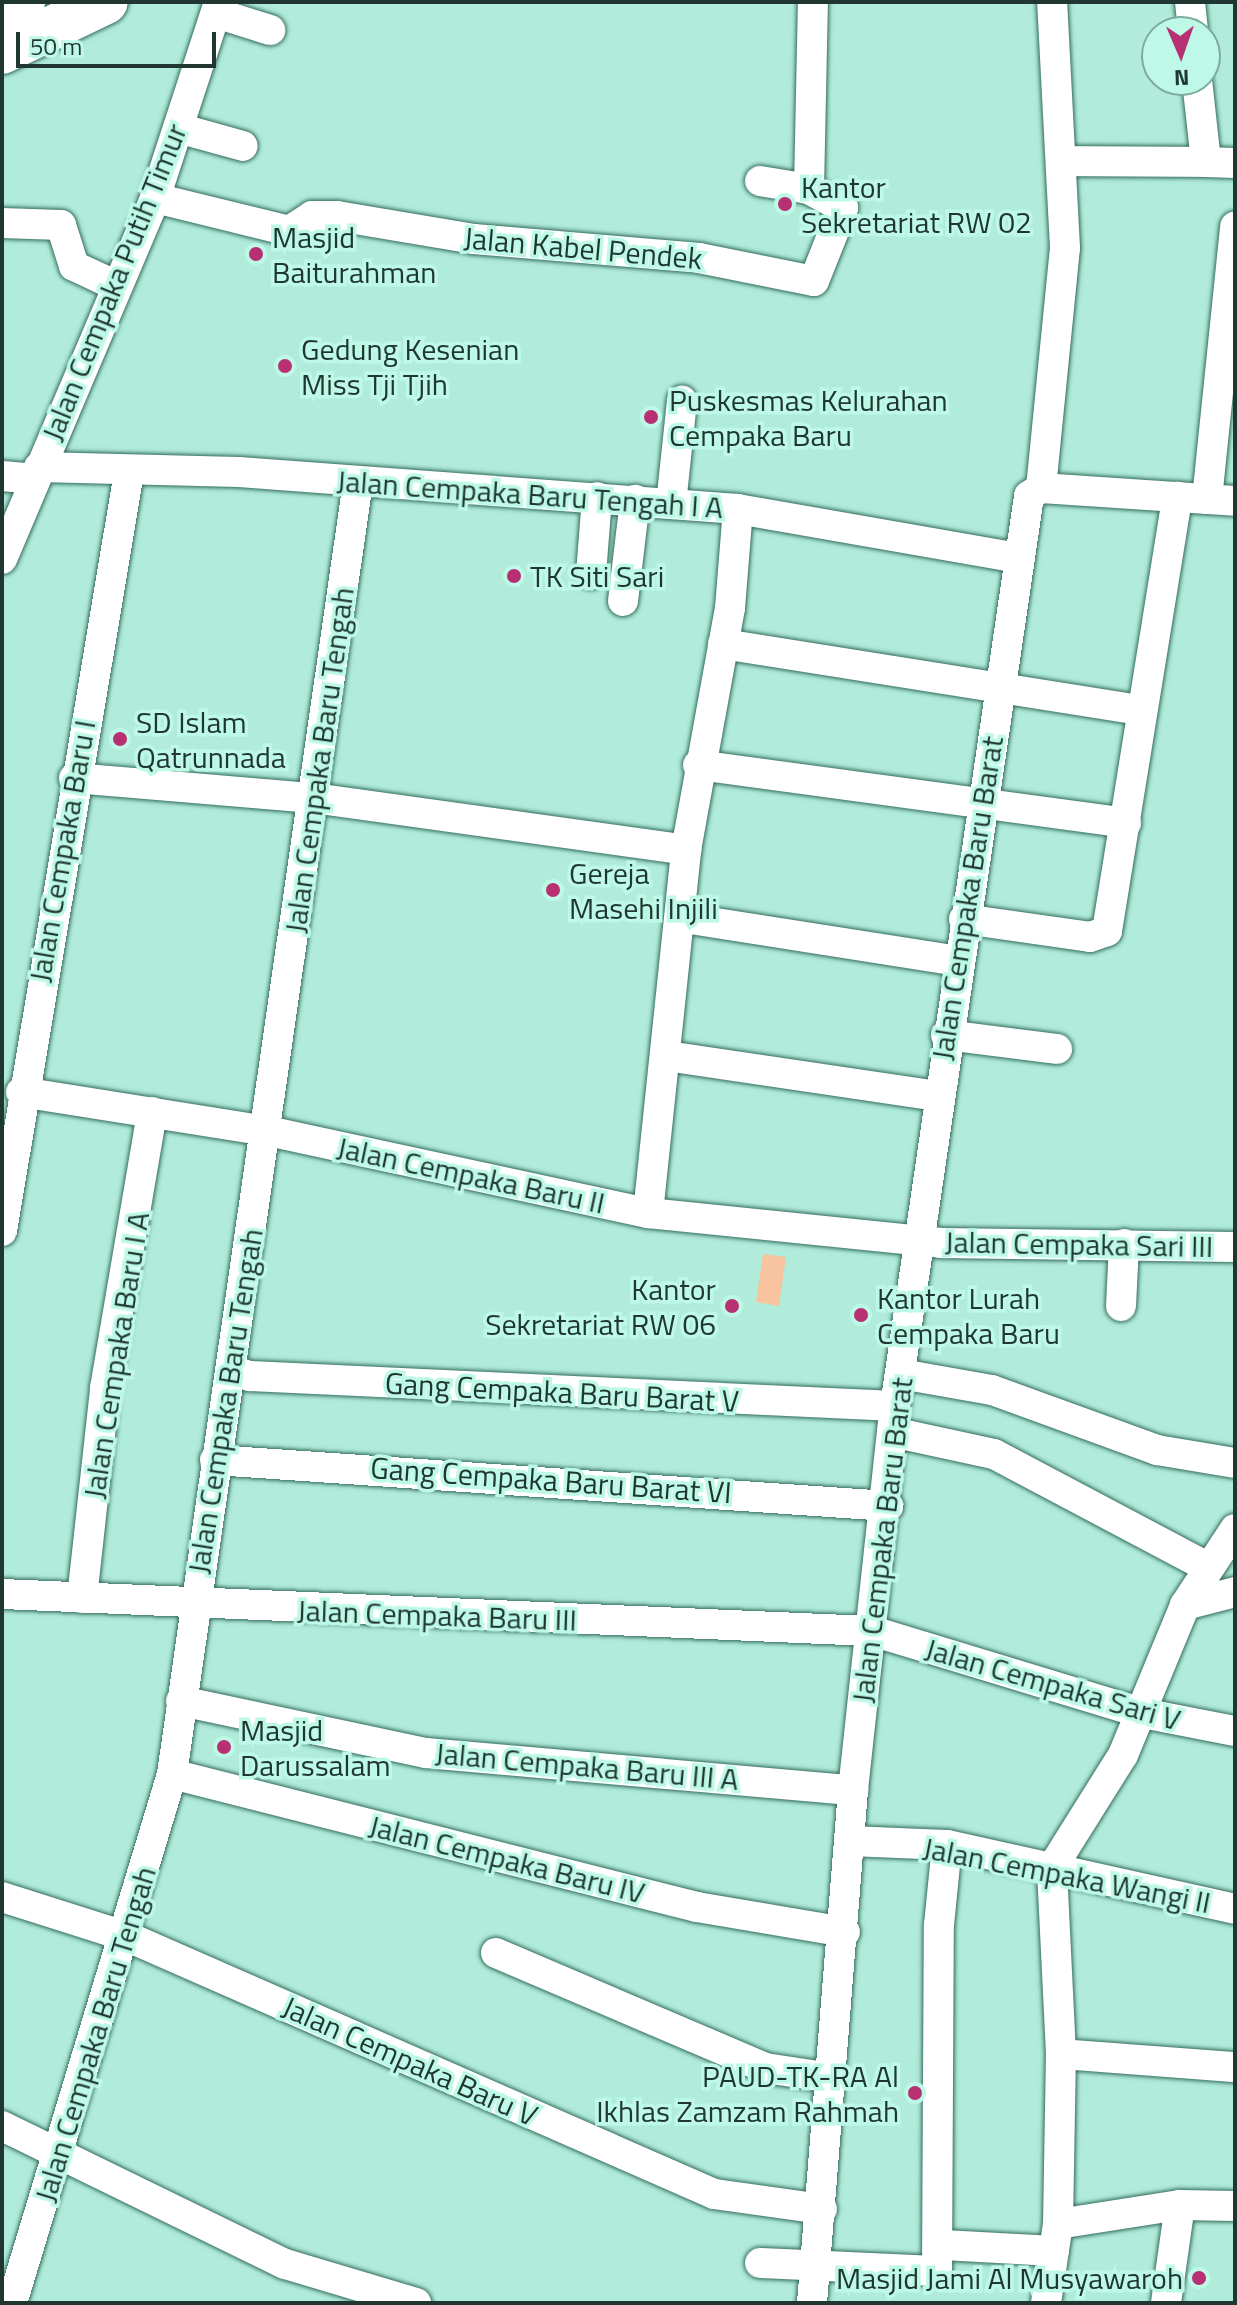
<!DOCTYPE html>
<html>
<head>
<meta charset="utf-8">
<style>
  body { margin:0 }
  #map { position:relative; width:1237px; height:2305px; overflow:hidden; background:#b1ecdb; font-family:"Titillium Web",sans-serif }
  div>[style] { position:absolute }
  [style*='--x'] { left:calc(var(--x)*1px); top:calc(var(--y)*1px); width:calc(var(--w)*1px); rotate:calc(var(--a)*1deg) }
  .green>* { inset:0; background:#f8c39f }
  .roads { filter:drop-shadow(0 0 2px #346c5e) drop-shadow(0 0 2px #346c5e) }
  .minor>* { height:30px; margin:-15px; padding:0 15px; transform-origin:15px; border-radius:15px; background:#fff }
  .primary>* { height:44px; margin:-22px; padding:0 22px; transform-origin:22px; border-radius:22px; background:#fff }
  .dots>* { width:22px; height:22px; translate:-50% -50%; box-sizing:border-box; border:4px solid #bef9e8; border-radius:50% }
  span { translate:-50% -50%; white-space:nowrap; text-align:center; line-height:1.15; -webkit-text-stroke:7px #bef9e8; paint-order:stroke }
  .poi-label { font-size:30px; color:#1f3730 }
  .left { translate:0 -50%; text-align:left }
  .right { translate:-100% -50%; text-align:right }
  .street-label { font-size:30px; color:#1f3730 }
  .frame { position:absolute; inset:0; border:4px solid #1f3730; pointer-events:none }
  .north { position:absolute; left:1141px; top:16px; width:80px; height:80px; box-sizing:border-box; background:#bef9e8; border:2px solid #7eab9e; border-radius:50%; rotate:178deg; font-size:22px; font-weight:700; line-height:32px; text-align:center; color:#1f3730 }
  .north::after { content:''; display:block; margin:auto; width:28px; height:36px; background:#b73072; clip-path:polygon(50% 0,100% 100%,50% 72%,0 100%) }
  .scale { position:absolute; left:16px; top:32px; width:200px; height:36px; box-sizing:border-box; border:4px solid #1f3730; border-top:0; padding-left:10px; font-size:24px; line-height:28px; white-space:nowrap; color:#1f3730; -webkit-text-stroke:6px #bef9e8; paint-order:stroke }
</style>
</head>
<body>
<div id="map">
  <div class="green">
    <div style="clip-path:polygon(763px 1254px,786px 1257px,779px 1306px,756px 1302px)"></div>
  </div>
  <div class="roads">
    <div class="minor">
      <div style="--x:1190;--y:2;--w:30;--a:84"></div>
      <div style="--x:216;--y:13;--w:57;--a:17.5"></div>
      <div style="--x:1197;--y:80;--w:82;--a:83.7"></div>
      <div style="--x:1206;--y:162;--w:29;--a:2"></div>
      <div style="--x:178;--y:128;--w:67;--a:15.5"></div>
      <div style="--x:1064;--y:161;--w:142;--a:0.4"></div>
      <div style="--x:760;--y:181;--w:50;--a:9.3"></div>
      <div style="--x:155;--y:198;--w:138;--a:13.8"></div>
      <div style="--x:289;--y:231;--w:27;--a:-33"></div>
      <div style="--x:312;--y:216;--w:25;--a:0"></div>
      <div style="--x:337;--y:216;--w:139;--a:9.5"></div>
      <div style="--x:474;--y:239;--w:226;--a:4.8"></div>
      <div style="--x:699;--y:258;--w:117;--a:11.3"></div>
      <div style="--x:814;--y:281;--w:79;--a:-68.3"></div>
      <div style="--x:843;--y:208;--w:39;--a:-151"></div>
      <div style="--x:809;--y:189;--w:187;--a:-88.8"></div>
      <div style="--x:2;--y:223;--w:59;--a:1.9"></div>
      <div style="--x:61;--y:225;--w:43;--a:72.4"></div>
      <div style="--x:74;--y:266;--w:47;--a:24.9"></div>
      <div style="--x:39;--y:467;--w:200;--a:1.4"></div>
      <div style="--x:239;--y:472;--w:500;--a:4.24"></div>
      <div style="--x:738;--y:509;--w:284;--a:9.9"></div>
      <div style="--x:2;--y:476;--w:32;--a:5"></div>
      <div style="--x:1041;--y:488;--w:241;--a:-84.3"></div>
      <div style="--x:1065;--y:248;--w:246;--a:-93"></div>
      <div style="--x:1207;--y:499;--w:274;--a:-84.1"></div>
      <div style="--x:671;--y:504;--w:104;--a:-83.9"></div>
      <div style="--x:2;--y:559;--w:392;--a:-67"></div>
      <div style="--x:155;--y:198;--w:206;--a:-71.9"></div>
      <div style="--x:591;--y:574;--w:77;--a:-85.5"></div>
      <div style="--x:623;--y:601;--w:102;--a:-83.2"></div>
      <div style="--x:723;--y:644;--w:421;--a:9"></div>
      <div style="--x:698;--y:765;--w:432;--a:7.7"></div>
      <div style="--x:74;--y:778;--w:240;--a:4.8"></div>
      <div style="--x:313;--y:798;--w:377;--a:7.9"></div>
      <div style="--x:684;--y:918;--w:277;--a:8.9"></div>
      <div style="--x:964;--y:919;--w:127;--a:8.1"></div>
      <div style="--x:1090;--y:937;--w:18;--a:-19"></div>
      <div style="--x:1107;--y:931;--w:440;--a:-80.8"></div>
      <div style="--x:946;--y:1035;--w:112;--a:7.2"></div>
      <div style="--x:667;--y:1056;--w:273;--a:8.4"></div>
      <div style="--x:21;--y:1092;--w:250;--a:9"></div>
      <div style="--x:268;--y:1131;--w:389;--a:12.2"></div>
      <div style="--x:648;--y:1213;--w:295;--a:5.8"></div>
      <div style="--x:941;--y:1243;--w:294;--a:0.8"></div>
      <div style="--x:648;--y:1213;--w:365;--a:-84"></div>
      <div style="--x:686;--y:850;--w:246;--a:-79.7"></div>
      <div style="--x:730;--y:608;--w:99;--a:-85.4"></div>
      <div style="--x:2;--y:1231;--w:770;--a:-80.5"></div>
      <div style="--x:1121;--y:1306;--w:62;--a:-87.2"></div>
      <div style="--x:231;--y:1370;--w:20;--a:18"></div>
      <div style="--x:250;--y:1376;--w:646;--a:2.66"></div>
      <div style="--x:901;--y:1374;--w:92;--a:10"></div>
      <div style="--x:992;--y:1390;--w:176;--a:20"></div>
      <div style="--x:1157;--y:1450;--w:79;--a:9.5"></div>
      <div style="--x:892;--y:1432;--w:104;--a:12.2"></div>
      <div style="--x:994;--y:1454;--w:243;--a:27.9"></div>
      <div style="--x:215;--y:1460;--w:675;--a:3.91"></div>
      <div style="--x:2;--y:1594;--w:871;--a:2.44"></div>
      <div style="--x:872;--y:1631;--w:282;--a:16.9"></div>
      <div style="--x:1142;--y:1713;--w:95;--a:11"></div>
      <div style="--x:82;--y:1598;--w:211;--a:-83.7"></div>
      <div style="--x:105;--y:1388;--w:280;--a:-80.3"></div>
      <div style="--x:1185;--y:1605;--w:52;--a:-14.6"></div>
      <div style="--x:181;--y:1701;--w:250;--a:12"></div>
      <div style="--x:426;--y:1753;--w:429;--a:5"></div>
      <div style="--x:172;--y:1774;--w:542;--a:14.22"></div>
      <div style="--x:697;--y:1907;--w:150;--a:9.6"></div>
      <div style="--x:850;--y:1841;--w:97;--a:2.4"></div>
      <div style="--x:947;--y:1845;--w:295;--a:12.5"></div>
      <div style="--x:2;--y:1897;--w:132;--a:17.6"></div>
      <div style="--x:128;--y:1937;--w:640;--a:23.68"></div>
      <div style="--x:714;--y:2194;--w:109;--a:7.9"></div>
      <div style="--x:496;--y:1953;--w:293;--a:23.1"></div>
      <div style="--x:765;--y:2068;--w:68;--a:8.5"></div>
      <div style="--x:1061;--y:2054;--w:174;--a:4.3"></div>
      <div style="--x:2;--y:2126;--w:315;--a:26"></div>
      <div style="--x:285;--y:2264;--w:137;--a:16.6"></div>
      <div style="--x:1058;--y:2224;--w:123;--a:-8.9"></div>
      <div style="--x:1180;--y:2205;--w:55;--a:1"></div>
      <div style="--x:943;--y:2245;--w:111;--a:3.1"></div>
      <div style="--x:760;--y:2263;--w:177;--a:2.6"></div>
      <div style="--x:937;--y:2271;--w:346;--a:-89.7"></div>
      <div style="--x:939;--y:1925;--w:80;--a:-84.3"></div>
      <div style="--x:12;--y:2303;--w:553;--a:-73.17"></div>
      <div style="--x:172;--y:1774;--w:1306;--a:-81.81"></div>
      <div style="--x:812;--y:2303;--w:515;--a:-85.43"></div>
      <div style="--x:853;--y:1790;--w:386;--a:-83.8"></div>
      <div style="--x:895;--y:1406;--w:920;--a:-81.62"></div>
      <div style="--x:1029;--y:496;--w:14;--a:-34"></div>
      <div style="--x:1041;--y:488;--w:194;--a:3.8"></div>
      <div style="--x:1046;--y:2303;--w:80;--a:-81.4"></div>
      <div style="--x:1058;--y:2224;--w:170;--a:-89"></div>
      <div style="--x:1061;--y:2054;--w:186;--a:-92.8"></div>
      <div style="--x:1052;--y:1868;--w:133;--a:-57.9"></div>
      <div style="--x:1123;--y:1755;--w:162;--a:-67.5"></div>
      <div style="--x:1185;--y:1605;--w:91;--a:-56.7"></div>
      <div style="--x:1166;--y:2303;--w:99;--a:-81.9"></div>
    </div>
    <div class="primary">
      <div style="--x:2;--y:13;--w:24;--a:-28"></div>
      <div style="--x:2;--y:52;--w:115;--a:-25.7"></div>
    </div>
  </div>
  <div class="dots">
    <div style="left:785px;top:204px;background:#b73072"></div>
    <div style="left:256px;top:254px;background:#b73072"></div>
    <div style="left:285px;top:366px;background:#b73072"></div>
    <div style="left:651px;top:417px;background:#b73072"></div>
    <div style="left:514px;top:576px;background:#b73072"></div>
    <div style="left:120px;top:739px;background:#b73072"></div>
    <div style="left:553px;top:890px;background:#b73072"></div>
    <div style="left:732px;top:1306px;background:#b73072"></div>
    <div style="left:861px;top:1315px;background:#b73072"></div>
    <div style="left:224px;top:1747px;background:#b73072"></div>
    <div style="left:915px;top:2093px;background:#b73072"></div>
    <div style="left:1199px;top:2278px;background:#b73072"></div>
  </div>
  <div class="poi-label">
    <span class="left" style="left:801px;top:204px">Kantor<br>Sekretariat RW 02</span>
    <span class="left" style="left:272px;top:254px">Masjid<br>Baiturahman</span>
    <span class="left" style="left:301px;top:366px">Gedung Kesenian<br>Miss Tji Tjih</span>
    <span class="left" style="left:669px;top:417px">Puskesmas Kelurahan<br>Cempaka Baru</span>
    <span class="left" style="left:530px;top:576px">TK Siti Sari</span>
    <span class="left" style="left:136px;top:739px">SD Islam<br>Qatrunnada</span>
    <span class="left" style="left:569px;top:890px">Gereja<br>Masehi Injili</span>
    <span class="right" style="left:716px;top:1306px">Kantor<br>Sekretariat RW 06</span>
    <span class="left" style="left:877px;top:1315px">Kantor Lurah<br>Cempaka Baru</span>
    <span class="left" style="left:240px;top:1747px">Masjid<br>Darussalam</span>
    <span class="right" style="left:899px;top:2093px">PAUD-TK-RA Al<br>Ikhlas Zamzam Rahmah</span>
    <span class="right" style="left:1183px;top:2278px">Masjid Jami Al Musyawaroh</span>
  </div>
  <div class="street-label">
    <span style="left:583px;top:248px;rotate:5deg">Jalan Kabel Pendek</span>
    <span style="left:114px;top:282px;rotate:-68deg">Jalan Cempaka Putih Timur</span>
    <span style="left:530px;top:494px;rotate:4deg">Jalan Cempaka Baru Tengah I A</span>
    <span style="left:319px;top:760px;rotate:-82deg">Jalan Cempaka Baru Tengah</span>
    <span style="left:62px;top:851px;rotate:-80deg">Jalan Cempaka Baru I</span>
    <span style="left:967px;top:898px;rotate:-81deg">Jalan Cempaka Baru Barat</span>
    <span style="left:471px;top:1175px;rotate:12deg">Jalan Cempaka Baru II</span>
    <span style="left:1079px;top:1244px;rotate:1deg">Jalan Cempaka Sari III</span>
    <span style="left:116px;top:1355px;rotate:-81deg">Jalan Cempaka Baru I A</span>
    <span style="left:562px;top:1392px;rotate:3deg">Gang Cempaka Baru Barat V</span>
    <span style="left:225px;top:1401px;rotate:-81deg">Jalan Cempaka Baru Tengah</span>
    <span style="left:551px;top:1480px;rotate:4deg">Gang Cempaka Baru Barat VI</span>
    <span style="left:882px;top:1540px;rotate:-83deg">Jalan Cempaka Baru Barat</span>
    <span style="left:437px;top:1615px;rotate:2deg">Jalan Cempaka Baru III</span>
    <span style="left:1053px;top:1684px;rotate:16deg">Jalan Cempaka Sari V</span>
    <span style="left:587px;top:1766px;rotate:5deg">Jalan Cempaka Baru III A</span>
    <span style="left:507px;top:1859px;rotate:14deg">Jalan Cempaka Baru IV</span>
    <span style="left:1067px;top:1875px;rotate:11deg">Jalan Cempaka Wangi II</span>
    <span style="left:95px;top:2034px;rotate:-73deg">Jalan Cempaka Baru Tengah</span>
    <span style="left:410px;top:2061px;rotate:24deg">Jalan Cempaka Baru V</span>
  </div>
  <div class="frame"></div>
  <div class="north">N</div>
  <div class="scale">50 m</div>
</div>
</body>
</html>
